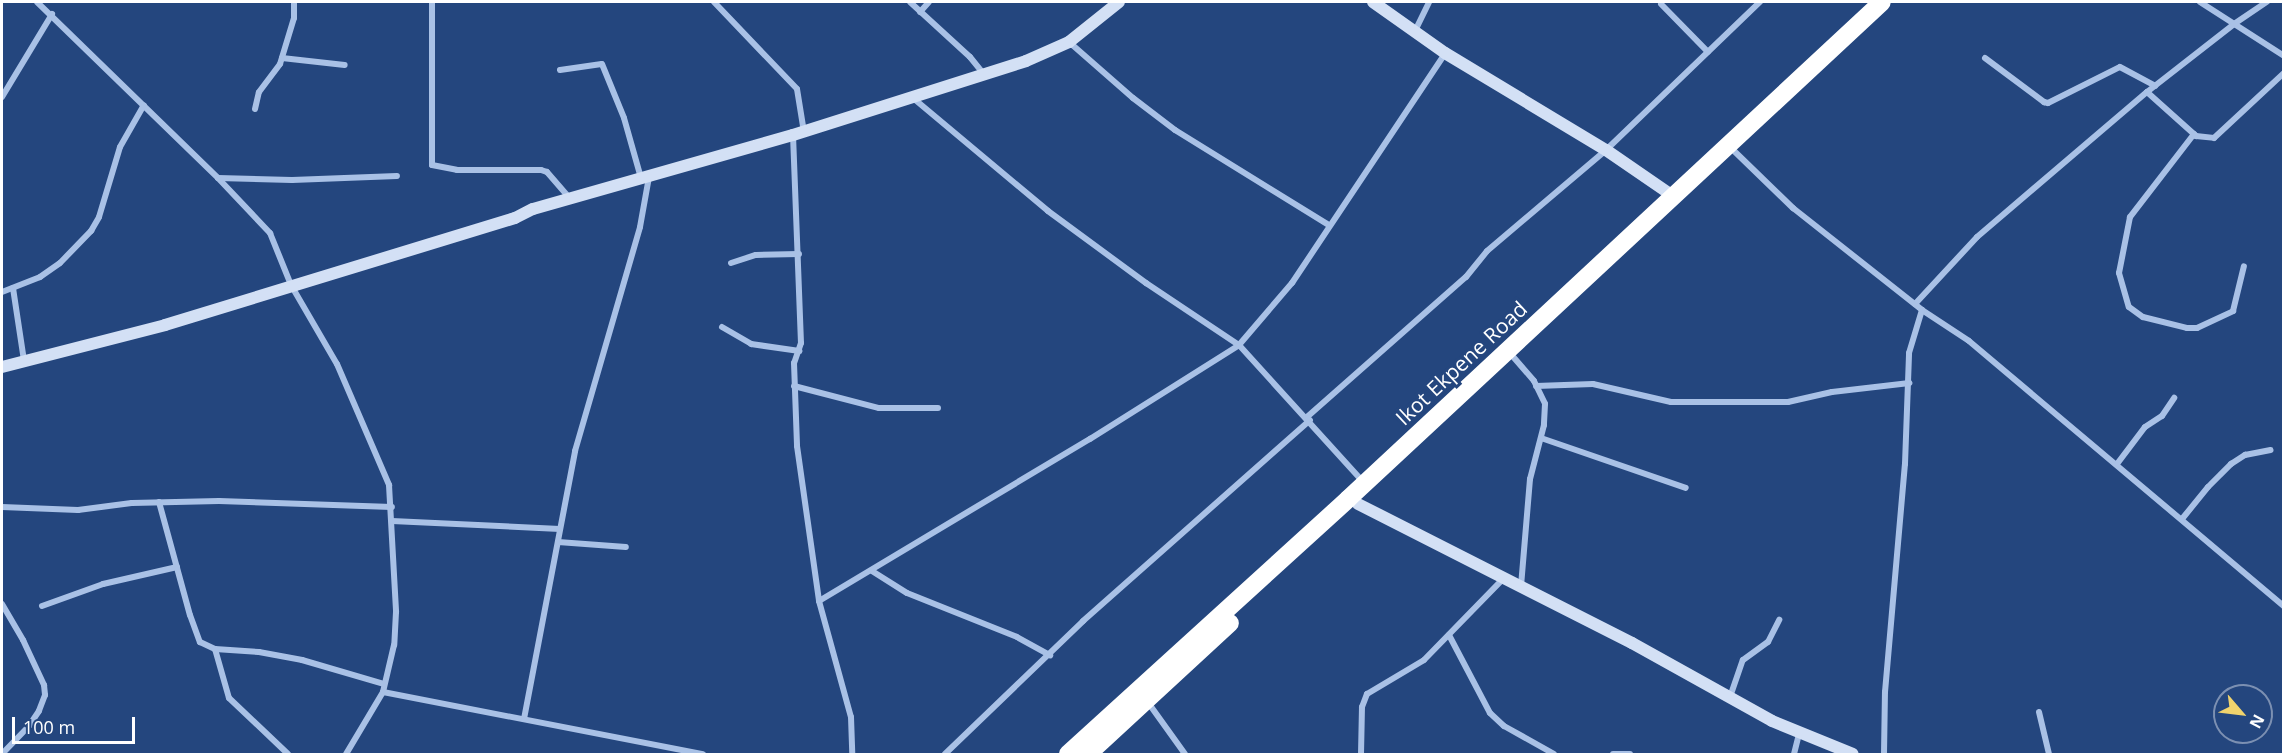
<!DOCTYPE html>
<html>
<head>
<meta charset="utf-8">
<style>
  body { margin:0 }
  #map { position:relative; width:2285px; height:756px; overflow:hidden; background:#24467e; font-family:"Open Sans",sans-serif }
  div>[style] { position:absolute }
  [style*='--x'] { left:calc(var(--x)*1px); top:calc(var(--y)*1px); width:calc(var(--w)*1px); rotate:calc(var(--a)*1deg) }
  .street>* { height:6px; margin:-3px; padding:0 3px; transform-origin:3px; border-radius:3px; background:#a9c1e6 }
  .secondary>* { height:12px; margin:-6px; padding:0 6px; transform-origin:6px; border-radius:6px; background:#d3e0f5 }
  .highway>* { height:18px; margin:-9px; padding:0 9px; transform-origin:9px; border-radius:9px; background:#fff }
  span { translate:-50% -50%; white-space:nowrap; text-align:center; line-height:1.15; -webkit-text-stroke:6px #24467e; paint-order:stroke }
  .street-label { font-size:21px; color:#fff }
  .frame { position:absolute; inset:0; border:3px solid #fff; pointer-events:none }
  .north { position:absolute; left:2213px; top:684px; width:60px; height:60px; box-sizing:border-box; background:#24467e; border:2px solid #7c90b2; border-radius:50%; rotate:118deg; font-size:16px; font-weight:700; line-height:24px; text-align:center; color:#fff }
  .north::after { content:''; display:block; margin:auto; width:21px; height:27px; background:#f0d36d; clip-path:polygon(50% 0,100% 100%,50% 72%,0 100%) }
  .scale { position:absolute; left:12px; top:717px; width:123px; height:27px; box-sizing:border-box; border:3px solid #fff; border-top:0; padding-left:8px; font-size:18px; line-height:21px; white-space:nowrap; color:#fff; -webkit-text-stroke:4px #24467e; paint-order:stroke }
</style>
</head>
<body>
<div id="map">
  <div class="street">
    <div style="--x:37;--y:2;--w:252;--a:44.2"></div>
    <div style="--x:218;--y:178;--w:76;--a:46.6"></div>
    <div style="--x:270;--y:233;--w:56;--a:68"></div>
    <div style="--x:291;--y:285;--w:91;--a:59.8"></div>
    <div style="--x:337;--y:364;--w:132;--a:66.7"></div>
    <div style="--x:389;--y:485;--w:127;--a:86.8"></div>
    <div style="--x:396;--y:612;--w:33;--a:93"></div>
    <div style="--x:394;--y:645;--w:48;--a:103.2"></div>
    <div style="--x:383;--y:692;--w:72;--a:120.8"></div>
    <div style="--x:432;--y:2;--w:163;--a:90"></div>
    <div style="--x:432;--y:165;--w:25;--a:11"></div>
    <div style="--x:457;--y:170;--w:84;--a:0"></div>
    <div style="--x:541;--y:170;--w:6;--a:18"></div>
    <div style="--x:547;--y:172;--w:35;--a:49"></div>
    <div style="--x:714;--y:2;--w:120;--a:46.3"></div>
    <div style="--x:797;--y:89;--w:44;--a:80.8"></div>
    <div style="--x:910;--y:2;--w:81;--a:42.5"></div>
    <div style="--x:970;--y:57;--w:22;--a:51"></div>
    <div style="--x:2200;--y:2;--w:100;--a:32.7"></div>
    <div style="--x:1661;--y:4;--w:67;--a:45.6"></div>
    <div style="--x:920;--y:12;--w:13;--a:-48"></div>
    <div style="--x:1415;--y:31;--w:32;--a:-64"></div>
    <div style="--x:1069;--y:42;--w:85;--a:41.2"></div>
    <div style="--x:1133;--y:98;--w:53;--a:37.3"></div>
    <div style="--x:1175;--y:130;--w:181;--a:31.7"></div>
    <div style="--x:282;--y:58;--w:63;--a:6.3"></div>
    <div style="--x:1985;--y:58;--w:74;--a:36.7"></div>
    <div style="--x:2044;--y:102;--w:4;--a:14"></div>
    <div style="--x:2048;--y:103;--w:80;--a:-26.6"></div>
    <div style="--x:2120;--y:67;--w:40;--a:28"></div>
    <div style="--x:560;--y:70;--w:42;--a:-8.1"></div>
    <div style="--x:602;--y:64;--w:58;--a:67.8"></div>
    <div style="--x:624;--y:118;--w:62;--a:74.2"></div>
    <div style="--x:2147;--y:92;--w:66;--a:41.9"></div>
    <div style="--x:2196;--y:136;--w:18;--a:6"></div>
    <div style="--x:2214;--y:138;--w:96;--a:-42.9"></div>
    <div style="--x:2;--y:97;--w:97;--a:-58.9"></div>
    <div style="--x:913;--y:98;--w:176;--a:39.9"></div>
    <div style="--x:1048;--y:211;--w:122;--a:36.3"></div>
    <div style="--x:1146;--y:283;--w:112;--a:33.7"></div>
    <div style="--x:1239;--y:345;--w:186;--a:47.8"></div>
    <div style="--x:255;--y:109;--w:17;--a:-77"></div>
    <div style="--x:259;--y:92;--w:35;--a:-53"></div>
    <div style="--x:280;--y:64;--w:48;--a:-73.1"></div>
    <div style="--x:294;--y:18;--w:16;--a:-90"></div>
    <div style="--x:2194;--y:134;--w:105;--a:127.6"></div>
    <div style="--x:2130;--y:217;--w:57;--a:101.1"></div>
    <div style="--x:2119;--y:273;--w:35;--a:74"></div>
    <div style="--x:2129;--y:307;--w:17;--a:36"></div>
    <div style="--x:2143;--y:317;--w:45;--a:14"></div>
    <div style="--x:2187;--y:328;--w:10;--a:0"></div>
    <div style="--x:2197;--y:328;--w:40;--a:-25"></div>
    <div style="--x:2233;--y:311;--w:46;--a:-76.3"></div>
    <div style="--x:793;--y:135;--w:208;--a:87.8"></div>
    <div style="--x:801;--y:343;--w:21;--a:109"></div>
    <div style="--x:794;--y:363;--w:83;--a:87.9"></div>
    <div style="--x:797;--y:446;--w:157;--a:81.9"></div>
    <div style="--x:819;--y:601;--w:120;--a:74.6"></div>
    <div style="--x:851;--y:717;--w:37;--a:88"></div>
    <div style="--x:1730;--y:147;--w:88;--a:44.1"></div>
    <div style="--x:1793;--y:208;--w:164;--a:38.3"></div>
    <div style="--x:1922;--y:310;--w:56;--a:33.4"></div>
    <div style="--x:1969;--y:341;--w:412;--a:40.1"></div>
    <div style="--x:218;--y:178;--w:74;--a:1.5"></div>
    <div style="--x:292;--y:180;--w:105;--a:-2.2"></div>
    <div style="--x:731;--y:263;--w:26;--a:-18"></div>
    <div style="--x:756;--y:255;--w:43;--a:-1.3"></div>
    <div style="--x:13;--y:288;--w:74;--a:81.4"></div>
    <div style="--x:2;--y:292;--w:41;--a:-21.5"></div>
    <div style="--x:40;--y:277;--w:24;--a:-35"></div>
    <div style="--x:60;--y:263;--w:45;--a:-45.9"></div>
    <div style="--x:91;--y:231;--w:16;--a:-60"></div>
    <div style="--x:99;--y:217;--w:73;--a:-73.3"></div>
    <div style="--x:120;--y:147;--w:48;--a:-60.3"></div>
    <div style="--x:1915;--y:304;--w:91;--a:-47.2"></div>
    <div style="--x:1977;--y:237;--w:223;--a:-40.5"></div>
    <div style="--x:2147;--y:92;--w:110;--a:-38"></div>
    <div style="--x:2234;--y:24;--w:40;--a:-34"></div>
    <div style="--x:722;--y:327;--w:34;--a:30"></div>
    <div style="--x:751;--y:344;--w:49;--a:8.3"></div>
    <div style="--x:1509;--y:352;--w:38;--a:49"></div>
    <div style="--x:1534;--y:381;--w:25;--a:64"></div>
    <div style="--x:1545;--y:404;--w:21;--a:93"></div>
    <div style="--x:1544;--y:425;--w:56;--a:104.5"></div>
    <div style="--x:1530;--y:479;--w:107;--a:94.8"></div>
    <div style="--x:794;--y:386;--w:88;--a:14.5"></div>
    <div style="--x:879;--y:408;--w:59;--a:0"></div>
    <div style="--x:1536;--y:386;--w:57;--a:-2"></div>
    <div style="--x:1593;--y:384;--w:80;--a:13"></div>
    <div style="--x:1671;--y:402;--w:117;--a:0"></div>
    <div style="--x:1788;--y:402;--w:45;--a:-12.8"></div>
    <div style="--x:1832;--y:392;--w:78;--a:-6.7"></div>
    <div style="--x:1307;--y:417;--w:212;--a:-41.4"></div>
    <div style="--x:1466;--y:277;--w:33;--a:-51"></div>
    <div style="--x:1487;--y:251;--w:156;--a:-40.3"></div>
    <div style="--x:1606;--y:150;--w:214;--a:-43.9"></div>
    <div style="--x:1541;--y:438;--w:153;--a:19"></div>
    <div style="--x:2117;--y:464;--w:46;--a:-52.9"></div>
    <div style="--x:2145;--y:427;--w:20;--a:-33"></div>
    <div style="--x:2162;--y:416;--w:22;--a:-56"></div>
    <div style="--x:159;--y:502;--w:117;--a:74.7"></div>
    <div style="--x:190;--y:615;--w:29;--a:70"></div>
    <div style="--x:200;--y:642;--w:17;--a:25"></div>
    <div style="--x:215;--y:649;--w:44;--a:3.9"></div>
    <div style="--x:259;--y:652;--w:44;--a:10.5"></div>
    <div style="--x:302;--y:660;--w:85;--a:16.3"></div>
    <div style="--x:2;--y:507;--w:76;--a:2.3"></div>
    <div style="--x:78;--y:510;--w:54;--a:-7.4"></div>
    <div style="--x:132;--y:503;--w:87;--a:-1.3"></div>
    <div style="--x:219;--y:501;--w:173;--a:2"></div>
    <div style="--x:2182;--y:519;--w:41;--a:-50.9"></div>
    <div style="--x:2208;--y:487;--w:33;--a:-45"></div>
    <div style="--x:2231;--y:464;--w:17;--a:-33"></div>
    <div style="--x:2245;--y:455;--w:26;--a:-11"></div>
    <div style="--x:392;--y:521;--w:168;--a:2.7"></div>
    <div style="--x:558;--y:542;--w:68;--a:4.2"></div>
    <div style="--x:872;--y:571;--w:41;--a:32.2"></div>
    <div style="--x:907;--y:593;--w:118;--a:21.8"></div>
    <div style="--x:1017;--y:637;--w:38;--a:29"></div>
    <div style="--x:819;--y:601;--w:316;--a:-30.9"></div>
    <div style="--x:1090;--y:439;--w:176;--a:-32.2"></div>
    <div style="--x:1239;--y:345;--w:82;--a:-49.5"></div>
    <div style="--x:1292;--y:283;--w:275;--a:-56.3"></div>
    <div style="--x:2;--y:604;--w:42;--a:59.7"></div>
    <div style="--x:23;--y:640;--w:50;--a:65"></div>
    <div style="--x:44;--y:685;--w:10;--a:84"></div>
    <div style="--x:45;--y:695;--w:17;--a:111"></div>
    <div style="--x:39;--y:711;--w:18;--a:124"></div>
    <div style="--x:29;--y:726;--w:39;--a:134"></div>
    <div style="--x:42;--y:606;--w:65;--a:-19.8"></div>
    <div style="--x:103;--y:584;--w:76;--a:-12.9"></div>
    <div style="--x:1449;--y:635;--w:88;--a:62.3"></div>
    <div style="--x:1490;--y:713;--w:19;--a:43"></div>
    <div style="--x:1504;--y:726;--w:57;--a:29.2"></div>
    <div style="--x:215;--y:649;--w:51;--a:74.1"></div>
    <div style="--x:229;--y:698;--w:81;--a:43.5"></div>
    <div style="--x:383;--y:692;--w:326;--a:11"></div>
    <div style="--x:1730;--y:697;--w:39;--a:-71"></div>
    <div style="--x:1743;--y:660;--w:31;--a:-36"></div>
    <div style="--x:1768;--y:642;--w:25;--a:-63"></div>
    <div style="--x:1147;--y:701;--w:65;--a:54.4"></div>
    <div style="--x:2039;--y:712;--w:43;--a:76.6"></div>
    <div style="--x:524;--y:719;--w:273;--a:-79.2"></div>
    <div style="--x:575;--y:451;--w:233;--a:-73.8"></div>
    <div style="--x:640;--y:227;--w:51;--a:-79.8"></div>
    <div style="--x:945;--y:754;--w:192;--a:-43.9"></div>
    <div style="--x:1083;--y:621;--w:303;--a:-41.5"></div>
    <div style="--x:1361;--y:754;--w:47;--a:-88.8"></div>
    <div style="--x:1362;--y:707;--w:14;--a:-69"></div>
    <div style="--x:1367;--y:694;--w:66;--a:-30.8"></div>
    <div style="--x:1424;--y:660;--w:115;--a:-45.7"></div>
    <div style="--x:1613;--y:754;--w:17;--a:0"></div>
    <div style="--x:1794;--y:754;--w:21;--a:-76"></div>
    <div style="--x:1884;--y:754;--w:62;--a:-89.1"></div>
    <div style="--x:1885;--y:692;--w:229;--a:-85"></div>
    <div style="--x:1905;--y:464;--w:111;--a:-87.9"></div>
    <div style="--x:1909;--y:353;--w:45;--a:-73.2"></div>
  </div>
  <div class="secondary">
    <div style="--x:1373;--y:2;--w:88;--a:35.3"></div>
    <div style="--x:1445;--y:53;--w:188;--a:31.1"></div>
    <div style="--x:1606;--y:150;--w:81;--a:34.5"></div>
    <div style="--x:2;--y:367;--w:168;--a:-14.4"></div>
    <div style="--x:165;--y:325;--w:366;--a:-17"></div>
    <div style="--x:515;--y:218;--w:20;--a:-27"></div>
    <div style="--x:533;--y:209;--w:270;--a:-15.9"></div>
    <div style="--x:793;--y:135;--w:244;--a:-17.6"></div>
    <div style="--x:1026;--y:61;--w:47;--a:-23.8"></div>
    <div style="--x:1069;--y:42;--w:64;--a:-38.7"></div>
    <div style="--x:1358;--y:504;--w:307;--a:26.9"></div>
    <div style="--x:1632;--y:643;--w:160;--a:29.1"></div>
    <div style="--x:1772;--y:721;--w:87;--a:22.2"></div>
  </div>
  <div class="highway">
    <div style="--x:1068;--y:754;--w:379;--a:-42.3"></div>
    <div style="--x:1348;--y:499;--w:729;--a:-42.94"></div>
    <div style="--x:1088;--y:754;--w:193;--a:-42.7"></div>
  </div>
  <div class="street-label">
    <span style="left:1461px;top:363px;rotate:-43deg">Ikot Ekpene Road</span>
  </div>
  <div class="frame"></div>
  <div class="north">N</div>
  <div class="scale">100 m</div>
</div>
</body>
</html>
